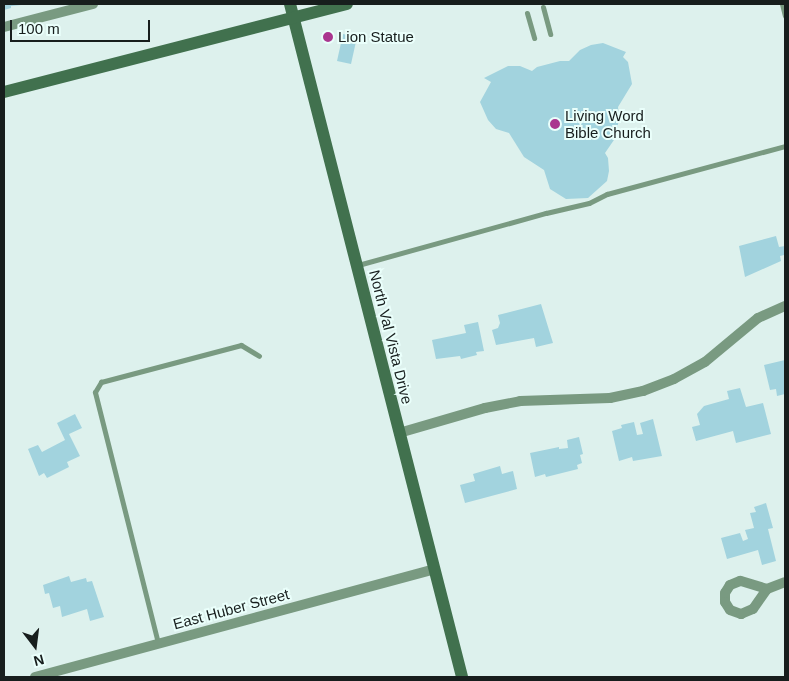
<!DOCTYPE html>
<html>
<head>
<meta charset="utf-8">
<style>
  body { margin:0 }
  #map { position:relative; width:789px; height:681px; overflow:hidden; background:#ddf1ed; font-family:Arial,sans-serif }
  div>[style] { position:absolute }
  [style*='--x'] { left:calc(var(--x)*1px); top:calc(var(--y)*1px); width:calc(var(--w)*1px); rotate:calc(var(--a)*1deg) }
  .building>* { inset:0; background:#a2d3de }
  .lane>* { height:5px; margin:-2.5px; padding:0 2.5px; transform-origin:2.5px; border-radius:2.5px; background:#799a81 }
  .street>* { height:10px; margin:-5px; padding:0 5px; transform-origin:5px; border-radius:5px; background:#799a81 }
  .secondary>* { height:12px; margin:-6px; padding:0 6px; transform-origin:6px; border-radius:6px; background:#41714e }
  .dots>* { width:14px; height:14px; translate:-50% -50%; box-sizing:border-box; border:2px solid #eafffb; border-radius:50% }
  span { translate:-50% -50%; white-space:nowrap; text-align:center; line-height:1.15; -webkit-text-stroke:4px #eafffb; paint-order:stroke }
  .poi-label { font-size:15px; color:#171e1d }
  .left { translate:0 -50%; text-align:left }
  .street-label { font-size:15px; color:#171e1d }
  .frame { position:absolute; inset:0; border:5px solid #171e1d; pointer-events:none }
  .north { position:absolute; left:10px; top:621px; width:50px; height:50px; -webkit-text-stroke:4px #eafffb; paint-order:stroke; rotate:165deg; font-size:14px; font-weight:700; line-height:20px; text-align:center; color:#171e1d }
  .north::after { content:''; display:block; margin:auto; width:18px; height:22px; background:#171e1d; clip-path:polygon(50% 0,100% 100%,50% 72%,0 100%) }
  .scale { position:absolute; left:10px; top:20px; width:140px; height:22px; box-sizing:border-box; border:2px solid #171e1d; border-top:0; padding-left:6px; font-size:15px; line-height:18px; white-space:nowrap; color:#171e1d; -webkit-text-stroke:4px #eafffb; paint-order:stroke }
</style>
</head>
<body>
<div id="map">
  <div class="building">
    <div style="clip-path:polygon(4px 4px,21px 4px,21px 5px,11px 6px,11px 8px,4px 10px)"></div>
    <div style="clip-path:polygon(343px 34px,357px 37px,351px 64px,337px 61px)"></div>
    <div style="clip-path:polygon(603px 43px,626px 52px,623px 57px,628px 62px,632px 84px,618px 107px,619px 118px,616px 137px,605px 153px,608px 158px,609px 171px,607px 181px,588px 198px,566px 199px,550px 189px,544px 170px,524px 157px,509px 133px,496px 129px,488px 120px,480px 102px,491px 82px,484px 78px,508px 66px,520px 66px,532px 71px,537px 67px,560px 61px,569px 61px,580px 50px,591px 45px)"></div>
    <div style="clip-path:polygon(776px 236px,779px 247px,785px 246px,784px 255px,780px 256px,781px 261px,745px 277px,739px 246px)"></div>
    <div style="clip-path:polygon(541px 304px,553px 343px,536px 347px,534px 338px,496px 345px,492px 330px,498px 328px,500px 323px,498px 315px)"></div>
    <div style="clip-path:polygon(478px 322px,484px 351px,476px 352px,477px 355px,461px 359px,460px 356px,436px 359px,432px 340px,466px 333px,464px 325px)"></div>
    <div style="clip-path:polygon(785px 360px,785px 394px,777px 396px,776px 389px,770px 390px,764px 365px)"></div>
    <div style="clip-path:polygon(740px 388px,746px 407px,763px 403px,771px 434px,736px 443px,733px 431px,696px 441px,692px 427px,700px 425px,697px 414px,704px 406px,729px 399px,727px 391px)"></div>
    <div style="clip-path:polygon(75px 414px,82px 428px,69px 434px,80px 456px,67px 462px,69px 467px,47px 478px,44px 473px,39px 476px,28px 449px,38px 445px,42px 452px,65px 440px,57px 423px)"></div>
    <div style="clip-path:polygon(653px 419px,662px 456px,633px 461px,632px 457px,619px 461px,612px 431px,622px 428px,621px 425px,634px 422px,637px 435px,643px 434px,640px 423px)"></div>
    <div style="clip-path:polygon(579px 437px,583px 454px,580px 455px,582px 463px,577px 465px,578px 469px,546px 477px,545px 474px,535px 477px,530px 453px,559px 447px,559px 449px,568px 448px,567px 440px)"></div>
    <div style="clip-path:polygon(500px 466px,502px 474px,513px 471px,517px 489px,465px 503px,460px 485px,475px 481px,473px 474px)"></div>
    <div style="clip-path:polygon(766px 503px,773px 528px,768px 529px,776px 561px,762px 565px,758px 550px,727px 559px,721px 538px,740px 533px,743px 541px,748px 539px,745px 530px,754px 528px,750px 513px,756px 512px,754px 507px)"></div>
    <div style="clip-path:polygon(69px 576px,71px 582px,86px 578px,87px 582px,92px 581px,104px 617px,90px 621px,87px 609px,62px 617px,60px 606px,53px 608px,49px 593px,45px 594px,43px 585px)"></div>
  </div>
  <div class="lane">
    <div style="--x:782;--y:4;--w:12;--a:76"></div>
    <div style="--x:543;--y:7;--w:28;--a:75"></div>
    <div style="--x:527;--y:13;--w:26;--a:74"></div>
    <div style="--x:358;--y:265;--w:195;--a:-15.5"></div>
    <div style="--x:546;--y:213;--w:44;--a:-13.1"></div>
    <div style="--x:589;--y:203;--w:20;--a:-27"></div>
    <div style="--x:607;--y:194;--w:184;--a:-15.1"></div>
    <div style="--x:158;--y:643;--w:259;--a:-104.1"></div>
    <div style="--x:95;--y:392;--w:12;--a:-59"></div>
    <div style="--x:101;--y:382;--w:145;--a:-14.8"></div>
    <div style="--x:241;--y:345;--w:21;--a:31"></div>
  </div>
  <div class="street">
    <div style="--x:4;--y:27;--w:92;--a:-14.5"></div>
    <div style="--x:399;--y:433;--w:90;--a:-16.2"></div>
    <div style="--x:485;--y:408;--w:36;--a:-11"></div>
    <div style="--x:520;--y:401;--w:90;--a:-1.9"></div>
    <div style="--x:610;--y:398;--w:34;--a:-12"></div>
    <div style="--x:643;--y:391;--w:33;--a:-21"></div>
    <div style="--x:674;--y:379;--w:35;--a:-29"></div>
    <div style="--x:705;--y:362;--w:69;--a:-39.7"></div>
    <div style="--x:758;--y:318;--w:30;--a:-24"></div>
    <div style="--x:767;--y:589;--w:28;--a:-163"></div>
    <div style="--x:740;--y:581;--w:11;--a:158"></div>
    <div style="--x:730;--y:585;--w:9;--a:122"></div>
    <div style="--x:725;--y:593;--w:9;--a:90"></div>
    <div style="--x:725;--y:602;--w:9;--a:58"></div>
    <div style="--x:730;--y:610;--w:12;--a:20"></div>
    <div style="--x:741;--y:614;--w:13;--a:-23"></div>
    <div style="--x:753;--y:609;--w:24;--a:-55"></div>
    <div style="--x:767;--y:589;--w:19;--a:-21"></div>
    <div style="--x:35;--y:677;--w:413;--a:-15.1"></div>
  </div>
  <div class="secondary">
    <div style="--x:290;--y:4;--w:695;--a:75.66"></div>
    <div style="--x:4;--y:92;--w:354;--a:-14.4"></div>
  </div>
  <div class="dots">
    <div style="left:328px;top:37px;background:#aa368f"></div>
    <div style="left:555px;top:124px;background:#aa368f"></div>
  </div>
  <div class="poi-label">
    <span class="left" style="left:338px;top:37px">Lion Statue</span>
    <span class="left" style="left:565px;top:124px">Living Word<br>Bible Church</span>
  </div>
  <div class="street-label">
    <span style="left:391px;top:337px;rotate:76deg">North Val Vista Drive</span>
    <span style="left:231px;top:609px;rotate:-15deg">East Huber Street</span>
  </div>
  <div class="frame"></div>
  <div class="north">N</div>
  <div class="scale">100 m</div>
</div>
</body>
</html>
